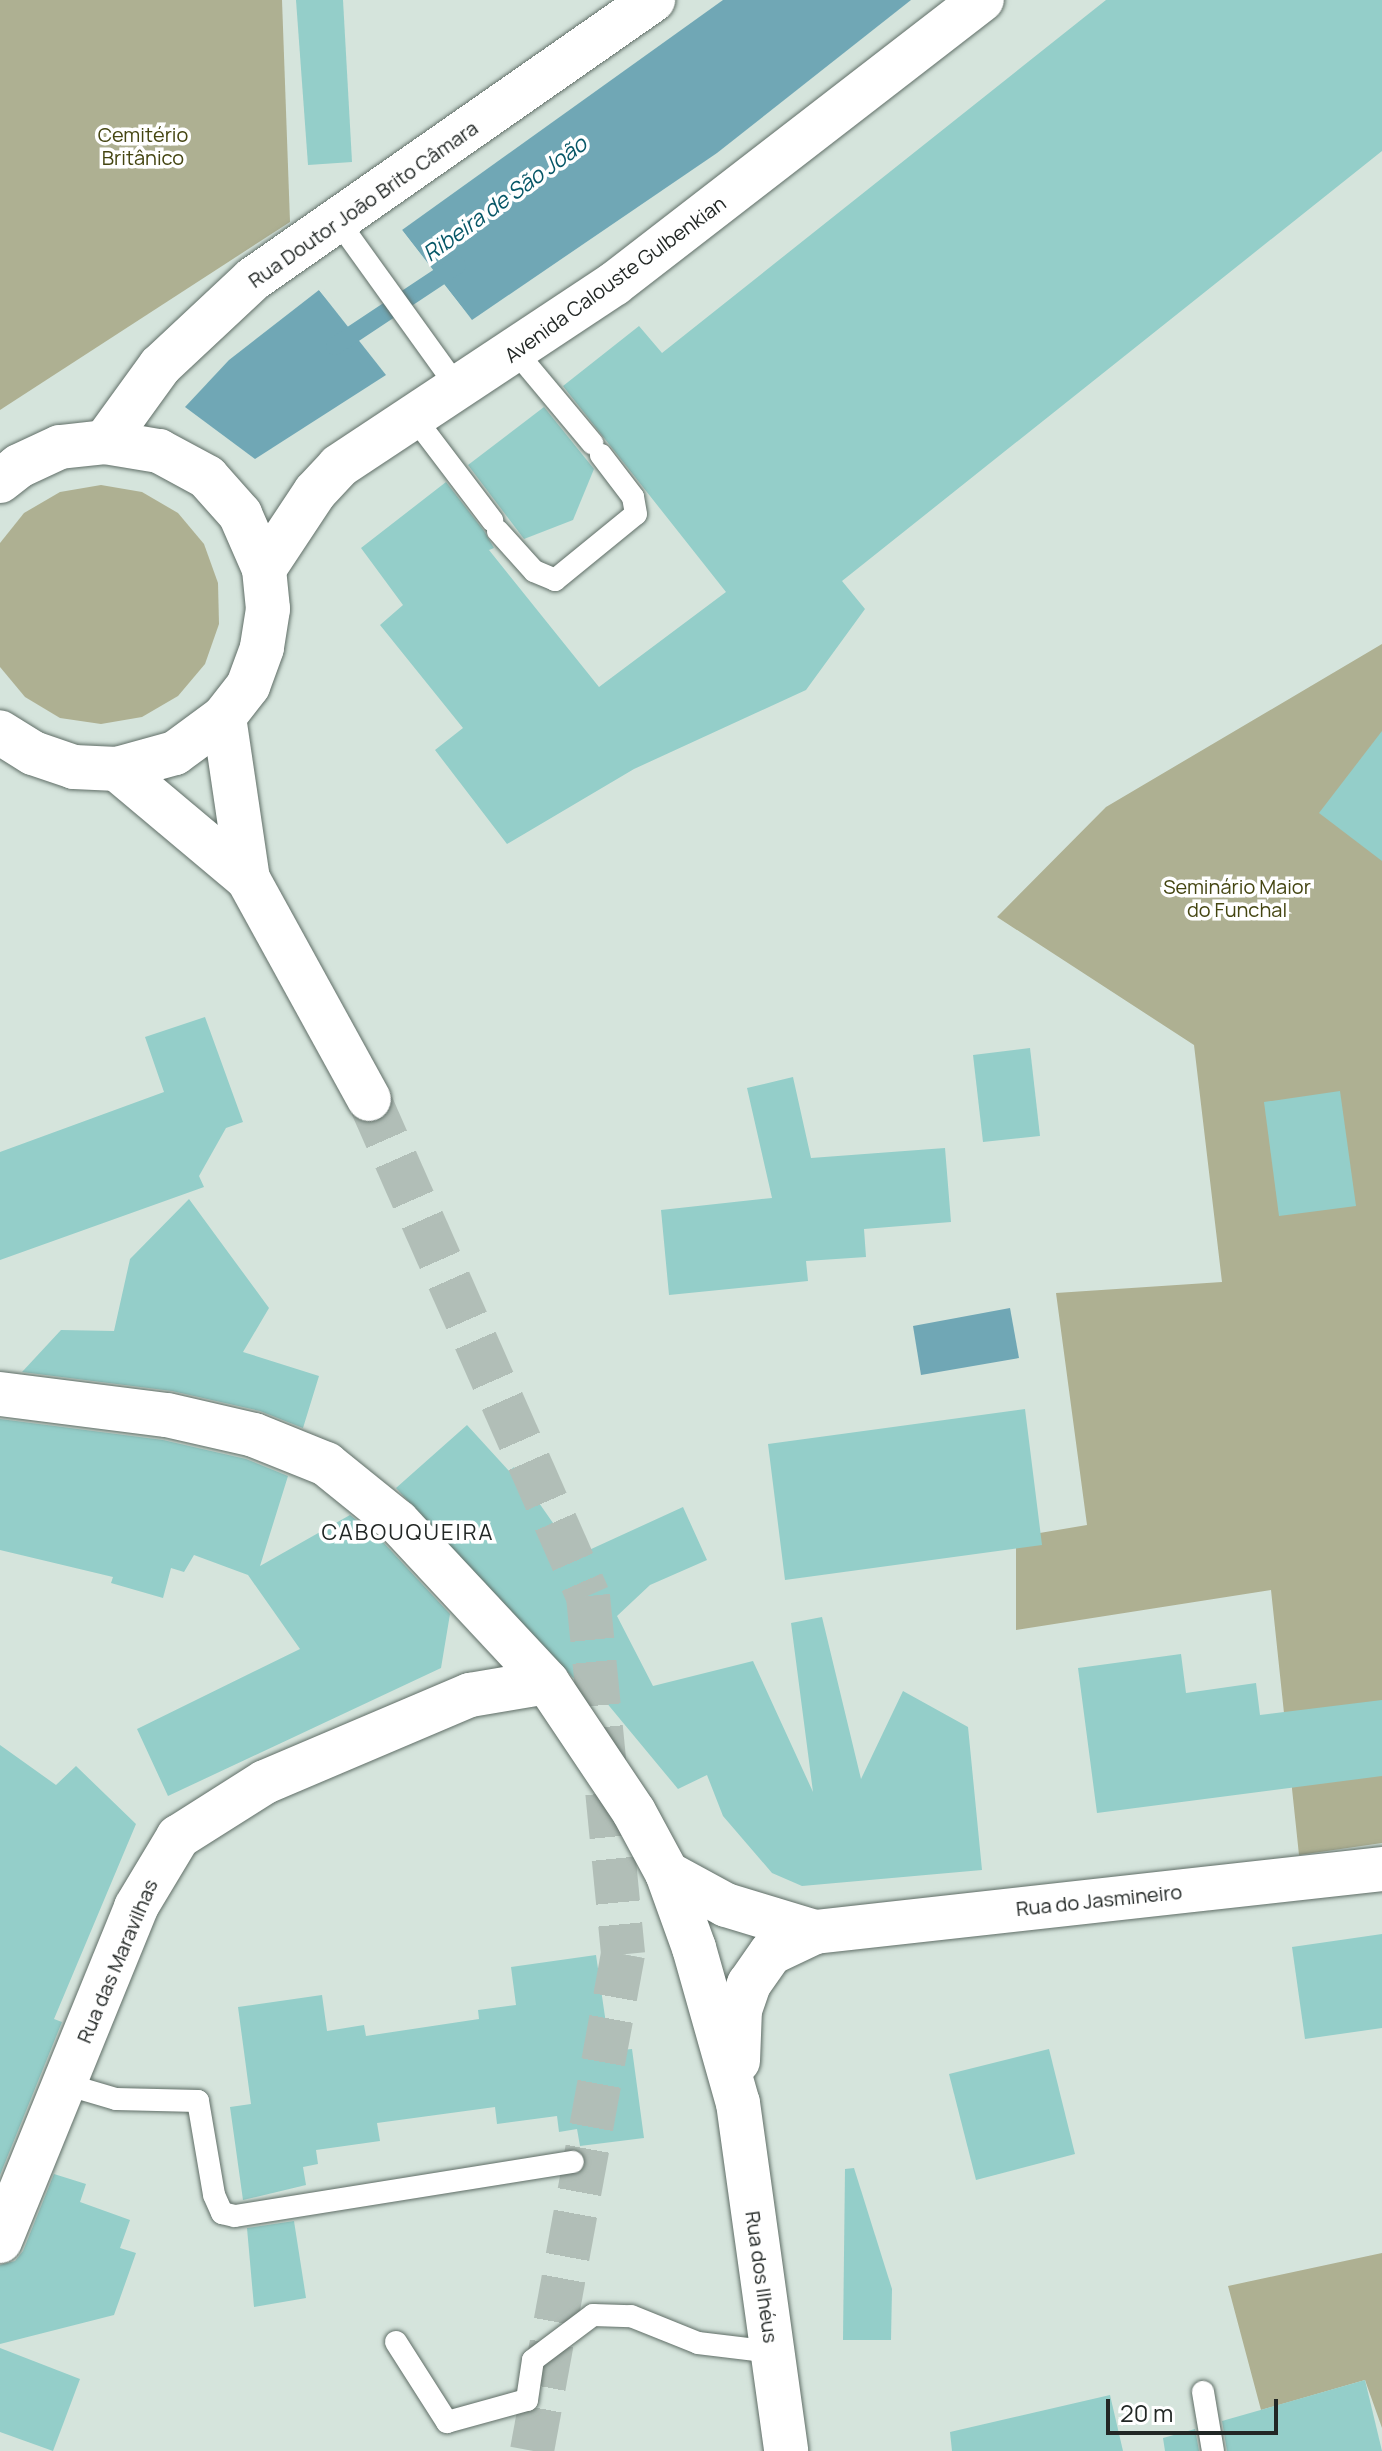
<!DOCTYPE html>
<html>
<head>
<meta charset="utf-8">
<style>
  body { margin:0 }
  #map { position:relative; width:1382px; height:2451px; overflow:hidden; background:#d5e4dc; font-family:Manrope,sans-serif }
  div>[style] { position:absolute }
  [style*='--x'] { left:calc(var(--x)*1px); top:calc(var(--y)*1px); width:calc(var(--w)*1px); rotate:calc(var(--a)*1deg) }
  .green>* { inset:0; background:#aeb092 }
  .water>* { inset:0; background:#70a7b5 }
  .pier>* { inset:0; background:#d5e4dc }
  .stream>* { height:18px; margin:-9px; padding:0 9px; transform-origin:9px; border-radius:9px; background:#70a7b5 }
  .building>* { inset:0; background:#94cec9 }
  .tertiary-tunnel>* { height:44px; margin-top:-22px; transform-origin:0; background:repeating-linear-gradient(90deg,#b1beb7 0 44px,transparent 0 66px) }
  .roads { filter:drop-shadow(0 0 2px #606e67) drop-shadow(0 0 2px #606e67) }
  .service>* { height:22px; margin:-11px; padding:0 11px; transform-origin:11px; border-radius:11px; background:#fff }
  .minor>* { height:44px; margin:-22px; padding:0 22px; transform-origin:22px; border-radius:22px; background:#fff }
  .tertiary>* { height:44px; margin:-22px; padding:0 22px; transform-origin:22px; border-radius:22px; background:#fff }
  .secondary>* { height:44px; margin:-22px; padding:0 22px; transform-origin:22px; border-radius:22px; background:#fff }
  span { translate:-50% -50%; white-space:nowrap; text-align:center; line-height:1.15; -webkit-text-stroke:7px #fff; paint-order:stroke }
  .park-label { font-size:20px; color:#444511 }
  .street-label { font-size:20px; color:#222725 }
  .water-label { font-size:22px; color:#075767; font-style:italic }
  .neighbourhood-label { font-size:22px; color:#222725; letter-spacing:2px }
  .scale { position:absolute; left:1106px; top:2399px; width:172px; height:36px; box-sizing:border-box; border:4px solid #222725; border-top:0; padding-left:10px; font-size:24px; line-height:28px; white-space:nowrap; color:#222725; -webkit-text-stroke:6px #fff; paint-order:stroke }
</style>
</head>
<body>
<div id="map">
  <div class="green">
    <div style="clip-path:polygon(0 0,282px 0,290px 222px,0 410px)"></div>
    <div style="clip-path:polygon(101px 485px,142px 492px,178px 513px,204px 544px,218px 583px,219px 624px,205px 664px,178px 696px,142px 717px,101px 724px,60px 718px,25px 697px,0 667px,0 543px,24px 513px,60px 492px)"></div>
    <div style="clip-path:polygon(1382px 644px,1382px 1843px,1299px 1855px,1271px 1590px,1016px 1630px,1016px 1537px,1087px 1525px,1056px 1293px,1222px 1282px,1194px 1045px,997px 917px,1106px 807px)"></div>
    <div style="clip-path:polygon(1382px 2253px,1382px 2428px,1365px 2380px,1261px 2410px,1228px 2286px)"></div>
  </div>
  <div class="water">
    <div style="clip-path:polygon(723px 0,911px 0,717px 153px,472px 320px,402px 230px)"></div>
    <div style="clip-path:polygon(319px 290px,386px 375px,255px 459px,185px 407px,229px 360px)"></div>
    <div style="clip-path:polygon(1010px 1308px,1019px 1358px,921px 1375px,913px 1326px)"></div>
  </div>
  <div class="pier">
    <div style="clip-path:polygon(402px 230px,439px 278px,472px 320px,399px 233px)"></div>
    <div style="clip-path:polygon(323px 288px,357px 329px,389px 373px,319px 290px)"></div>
  </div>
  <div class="stream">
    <div style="--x:335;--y:346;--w:146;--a:-33.6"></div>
  </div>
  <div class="building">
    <div style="clip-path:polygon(296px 0,343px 0,352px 162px,308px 165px)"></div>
    <div style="clip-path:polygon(1106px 0,1382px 0,1382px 151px,842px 581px,865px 609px,806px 690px,634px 769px,507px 844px,435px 750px,463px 728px,380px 625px,403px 605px,361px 548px,446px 482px,484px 531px,494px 548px,489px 550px,599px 687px,726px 592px,563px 386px,639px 326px,662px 353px)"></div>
    <div style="clip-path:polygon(544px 407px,594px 469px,573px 520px,524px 539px,468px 465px)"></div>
    <div style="clip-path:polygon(1382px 731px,1382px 861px,1319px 813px)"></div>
    <div style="clip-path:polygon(205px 1017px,243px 1122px,226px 1128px,199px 1176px,204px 1187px,0 1260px,0 1152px,164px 1092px,145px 1037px)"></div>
    <div style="clip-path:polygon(1030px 1048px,1040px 1136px,983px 1142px,973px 1055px)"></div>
    <div style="clip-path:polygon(793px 1077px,811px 1158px,945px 1148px,951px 1222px,864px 1229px,866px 1257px,806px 1261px,808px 1281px,669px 1295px,661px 1210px,772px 1198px,747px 1088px)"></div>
    <div style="clip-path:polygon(1340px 1091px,1356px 1206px,1279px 1216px,1264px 1102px)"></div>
    <div style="clip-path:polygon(189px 1199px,269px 1308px,243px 1352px,319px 1376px,303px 1428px,260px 1411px,172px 1391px,22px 1372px,61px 1330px,114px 1331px,130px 1259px)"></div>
    <div style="clip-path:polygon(1025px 1409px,1042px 1545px,785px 1580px,768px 1444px)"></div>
    <div style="clip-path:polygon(0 1419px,163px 1440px,246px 1459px,288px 1476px,260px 1566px,350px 1515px,381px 1540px,450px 1614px,441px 1668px,168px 1796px,137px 1729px,300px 1649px,248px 1575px,194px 1555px,184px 1572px,171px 1568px,163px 1598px,111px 1583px,113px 1577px,0 1550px)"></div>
    <div style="clip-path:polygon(467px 1425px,509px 1471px,514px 1467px,576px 1556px,683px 1507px,707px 1560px,650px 1585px,617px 1616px,653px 1686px,753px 1661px,813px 1792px,791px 1623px,822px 1617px,861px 1779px,903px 1691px,968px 1727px,982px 1870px,802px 1886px,772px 1873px,723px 1816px,707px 1775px,678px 1789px,586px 1678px,579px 1684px,396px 1488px)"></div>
    <div style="clip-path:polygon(1181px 1654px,1186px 1693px,1256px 1683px,1260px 1715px,1382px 1700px,1382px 1776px,1097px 1813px,1078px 1668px)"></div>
    <div style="clip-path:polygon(0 1745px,56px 1785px,76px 1766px,136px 1824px,54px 2019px,62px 2022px,0 2175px)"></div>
    <div style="clip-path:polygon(1382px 1934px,1382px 2028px,1305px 2039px,1292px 1947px)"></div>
    <div style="clip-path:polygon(596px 1955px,610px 2051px,632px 2049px,644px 2138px,580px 2146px,577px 2129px,559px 2132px,557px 2116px,497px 2124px,495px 2107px,377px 2123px,380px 2141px,316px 2150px,318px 2164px,303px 2167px,306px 2185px,243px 2200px,230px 2107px,251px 2104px,238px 2007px,322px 1995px,327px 2031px,364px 2025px,366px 2036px,479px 2019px,478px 2010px,516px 2005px,511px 1967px)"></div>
    <div style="clip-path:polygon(1049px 2049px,1075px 2154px,976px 2180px,949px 2074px)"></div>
    <div style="clip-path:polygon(854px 2168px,892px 2289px,891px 2340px,843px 2340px,845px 2169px)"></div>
    <div style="clip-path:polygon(54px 2174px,86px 2184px,80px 2202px,130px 2220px,120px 2248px,136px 2253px,114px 2315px,0 2344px,0 2265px,15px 2261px,23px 2251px)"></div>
    <div style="clip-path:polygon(294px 2221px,306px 2298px,254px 2307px,247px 2228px)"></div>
    <div style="clip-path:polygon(0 2348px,80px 2379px,53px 2451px,0 2432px)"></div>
    <div style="clip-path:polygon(1365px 2380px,1382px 2451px,1227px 2451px,1222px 2421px)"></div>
    <div style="clip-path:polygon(1110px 2395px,1123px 2451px,952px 2451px,950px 2432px)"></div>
    <div style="clip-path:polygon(1195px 2429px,1199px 2451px,1165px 2451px,1163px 2438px)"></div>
  </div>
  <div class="tertiary-tunnel">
    <div style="--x:369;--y:1099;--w:543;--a:66.22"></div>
    <div style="--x:588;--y:1596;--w:360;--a:84.4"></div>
    <div style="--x:623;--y:1954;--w:505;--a:100.38"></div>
  </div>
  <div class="roads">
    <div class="service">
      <div style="--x:338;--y:221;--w:206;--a:54.3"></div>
      <div style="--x:516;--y:352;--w:119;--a:50.1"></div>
      <div style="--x:413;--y:416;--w:131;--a:52.8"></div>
      <div style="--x:498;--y:531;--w:54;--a:48"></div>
      <div style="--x:534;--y:571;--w:23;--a:23"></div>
      <div style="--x:555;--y:580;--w:104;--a:-39.2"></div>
      <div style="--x:636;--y:514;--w:17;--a:-100"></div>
      <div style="--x:633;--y:497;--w:53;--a:-127.3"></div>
      <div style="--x:65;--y:2084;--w:53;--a:16.4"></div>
      <div style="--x:116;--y:2099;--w:82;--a:1.4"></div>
      <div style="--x:198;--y:2101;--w:95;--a:80.3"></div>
      <div style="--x:214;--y:2195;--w:20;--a:66"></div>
      <div style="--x:222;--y:2213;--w:13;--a:13"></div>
      <div style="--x:235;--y:2216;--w:342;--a:-9.1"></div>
      <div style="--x:396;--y:2342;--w:95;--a:57.5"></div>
      <div style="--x:447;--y:2422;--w:83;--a:-15.4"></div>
      <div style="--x:527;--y:2400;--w:40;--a:-81.5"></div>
      <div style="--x:533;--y:2360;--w:75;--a:-36.9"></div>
      <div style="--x:593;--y:2315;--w:38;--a:2"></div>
      <div style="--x:631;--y:2316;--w:72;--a:21.9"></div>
      <div style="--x:698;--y:2343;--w:75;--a:6.9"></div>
      <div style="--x:1203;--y:2392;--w:60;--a:80.4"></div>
    </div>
    <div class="minor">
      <div style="--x:0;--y:1394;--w:168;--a:7.2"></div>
      <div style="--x:167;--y:1415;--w:89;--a:12.9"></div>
      <div style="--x:254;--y:1435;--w:78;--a:21.9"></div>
      <div style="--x:326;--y:1464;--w:92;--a:38.9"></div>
      <div style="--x:398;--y:1522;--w:219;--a:47"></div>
      <div style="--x:547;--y:1682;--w:156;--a:56.2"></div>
      <div style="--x:634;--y:1812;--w:69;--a:61.6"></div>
      <div style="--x:667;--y:1873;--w:80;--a:70.2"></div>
      <div style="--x:694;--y:1948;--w:161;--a:74.2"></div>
      <div style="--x:738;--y:2103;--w:351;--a:82.1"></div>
      <div style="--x:667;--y:1873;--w:67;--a:28.5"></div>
      <div style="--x:726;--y:1905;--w:93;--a:16.9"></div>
      <div style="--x:815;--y:1932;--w:570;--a:-6.34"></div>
      <div style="--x:738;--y:2061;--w:51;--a:-87.8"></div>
      <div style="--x:740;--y:2010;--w:28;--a:-71"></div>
      <div style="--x:749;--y:1984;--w:38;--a:-55"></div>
      <div style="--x:771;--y:1953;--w:49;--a:-25.5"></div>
      <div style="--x:0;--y:2241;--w:361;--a:-67.8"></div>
      <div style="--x:136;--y:1907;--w:82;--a:-59"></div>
      <div style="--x:178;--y:1837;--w:103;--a:-32.3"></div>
      <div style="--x:265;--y:1782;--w:223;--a:-23"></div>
      <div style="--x:470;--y:1695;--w:78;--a:-9.6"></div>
    </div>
    <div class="tertiary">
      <div style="--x:224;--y:717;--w:164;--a:81.6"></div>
      <div style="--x:248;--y:879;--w:251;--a:61.2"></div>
      <div style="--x:117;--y:769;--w:171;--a:40"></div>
    </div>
    <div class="secondary">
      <div style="--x:105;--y:442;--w:94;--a:-54.1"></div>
      <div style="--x:160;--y:366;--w:127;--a:-43.1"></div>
      <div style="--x:253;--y:279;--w:488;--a:-34.9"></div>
      <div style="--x:0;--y:481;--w:24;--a:-38"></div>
      <div style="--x:19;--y:466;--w:45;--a:-24.9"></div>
      <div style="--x:60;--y:447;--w:45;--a:-6.3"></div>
      <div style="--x:105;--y:442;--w:55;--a:9.5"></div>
      <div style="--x:159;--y:451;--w:55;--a:28.4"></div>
      <div style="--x:207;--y:477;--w:50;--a:48.3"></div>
      <div style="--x:240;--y:514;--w:60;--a:66.4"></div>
      <div style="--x:264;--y:569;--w:40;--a:84.3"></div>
      <div style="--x:268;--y:609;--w:39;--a:99"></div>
      <div style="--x:262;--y:648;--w:40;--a:110.2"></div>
      <div style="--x:248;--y:686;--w:39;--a:128"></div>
      <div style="--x:224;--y:717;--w:61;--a:143.7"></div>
      <div style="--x:175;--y:753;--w:60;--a:164.6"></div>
      <div style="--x:117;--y:769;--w:43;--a:-177.3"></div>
      <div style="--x:74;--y:767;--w:43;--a:-161.1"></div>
      <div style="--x:33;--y:753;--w:39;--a:-148"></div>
      <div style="--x:264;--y:569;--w:92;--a:-56.5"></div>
      <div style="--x:315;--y:492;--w:35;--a:-47"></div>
      <div style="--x:339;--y:466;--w:330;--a:-33.5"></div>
      <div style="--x:614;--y:284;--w:465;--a:-37.7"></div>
    </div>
  </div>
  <div class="park-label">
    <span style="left:143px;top:146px">Cemitério<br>Britânico</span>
    <span style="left:1237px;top:898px">Seminário Maior<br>do Funchal</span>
  </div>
  <div class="street-label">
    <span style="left:363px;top:204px;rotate:-35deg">Rua Doutor João Brito Câmara</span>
    <span style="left:615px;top:279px;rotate:-36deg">Avenida Calouste Gulbenkian</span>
    <span style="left:1099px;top:1900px;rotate:-6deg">Rua do Jasmineiro</span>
    <span style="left:117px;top:1961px;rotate:-67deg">Rua das Maravilhas</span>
    <span style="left:762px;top:2277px;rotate:82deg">Rua dos Ilhéus</span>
  </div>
  <div class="water-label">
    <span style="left:505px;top:199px;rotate:-36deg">Ribeira de São João</span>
  </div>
  <div class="neighbourhood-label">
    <span style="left:408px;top:1533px">CABOUQUEIRA</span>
  </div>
  <div class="scale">20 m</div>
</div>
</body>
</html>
